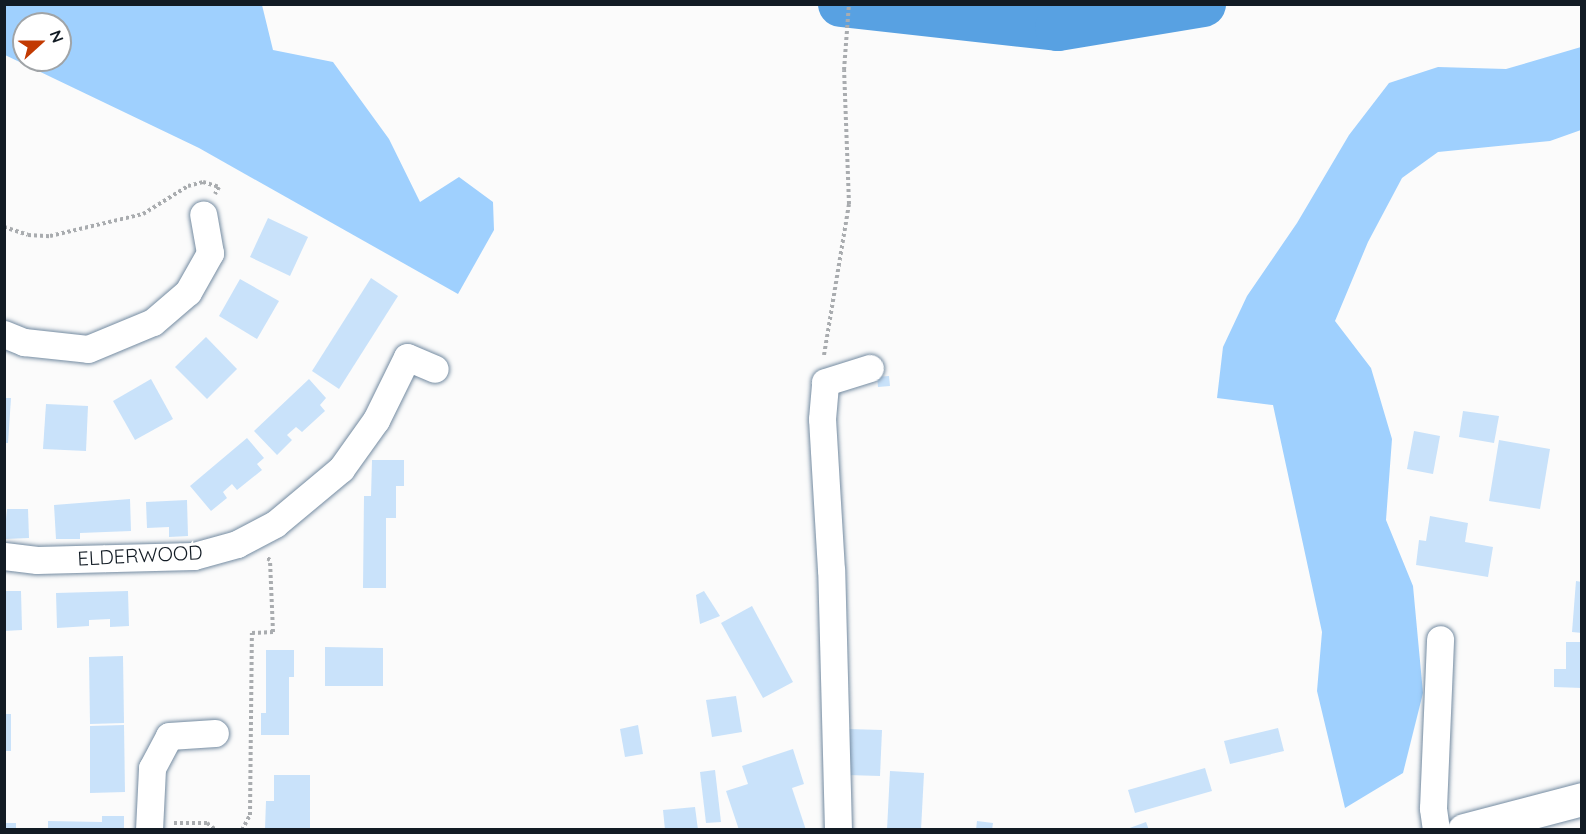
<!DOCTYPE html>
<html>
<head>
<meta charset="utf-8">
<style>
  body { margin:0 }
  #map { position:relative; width:1586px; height:834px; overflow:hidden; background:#fbfbfb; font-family:Quicksand,sans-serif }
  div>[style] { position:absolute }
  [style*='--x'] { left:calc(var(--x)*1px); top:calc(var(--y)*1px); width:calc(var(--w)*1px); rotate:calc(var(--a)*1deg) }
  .green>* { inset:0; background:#9fd0fe }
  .river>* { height:46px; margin:-23px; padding:0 23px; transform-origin:23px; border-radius:23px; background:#58a1e2 }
  .building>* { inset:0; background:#c9e2fa }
  .path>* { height:4px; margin-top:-2px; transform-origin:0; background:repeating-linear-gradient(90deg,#a9acaf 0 3px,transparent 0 6px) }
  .roads { filter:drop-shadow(0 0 2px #748ba1) drop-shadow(0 0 2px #748ba1) }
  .minor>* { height:27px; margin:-13.5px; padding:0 13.5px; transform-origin:13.5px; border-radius:13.5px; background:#fff }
  .major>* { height:33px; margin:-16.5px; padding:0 16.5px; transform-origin:16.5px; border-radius:16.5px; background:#fff }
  span { translate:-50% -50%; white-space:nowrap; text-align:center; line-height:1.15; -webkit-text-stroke:5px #fff; paint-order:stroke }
  .street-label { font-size:20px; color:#121b24 }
  .frame { position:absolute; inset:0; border:6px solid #121b24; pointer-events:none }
  .north { position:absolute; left:12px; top:12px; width:60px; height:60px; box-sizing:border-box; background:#fff; border:2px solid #a0a4a7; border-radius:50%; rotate:69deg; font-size:16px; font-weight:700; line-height:24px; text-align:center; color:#121b24 }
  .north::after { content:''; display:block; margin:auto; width:21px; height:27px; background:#c23a02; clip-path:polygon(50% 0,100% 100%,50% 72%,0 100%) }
</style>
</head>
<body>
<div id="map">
  <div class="green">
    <div style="clip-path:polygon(evenodd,4px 5px,262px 5px,273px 50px,333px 62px,389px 139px,420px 202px,459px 177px,493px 202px,494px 230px,458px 294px,199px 148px,5px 55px,4px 5px,24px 24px,60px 24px,60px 60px,24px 60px,24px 24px)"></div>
    <div style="clip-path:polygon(841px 5px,1203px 4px,1203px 5px,1058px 28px)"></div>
    <div style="clip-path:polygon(1581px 47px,1581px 130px,1550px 141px,1438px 152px,1402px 178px,1368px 242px,1335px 321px,1371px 368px,1392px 439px,1386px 520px,1413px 586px,1423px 693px,1403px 773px,1345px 808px,1317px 691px,1322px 632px,1273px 405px,1217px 398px,1223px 347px,1247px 296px,1297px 223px,1349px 135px,1389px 83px,1438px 67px,1506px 69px)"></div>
  </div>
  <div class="river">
    <div style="--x:841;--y:4;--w:218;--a:6.3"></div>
    <div style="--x:1058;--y:28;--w:147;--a:-9.4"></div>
  </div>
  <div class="building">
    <div style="clip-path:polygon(268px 218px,308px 237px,290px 276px,250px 257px)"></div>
    <div style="clip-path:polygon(371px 278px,398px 296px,339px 389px,312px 371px)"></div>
    <div style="clip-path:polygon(240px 279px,279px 301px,257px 339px,219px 316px)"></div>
    <div style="clip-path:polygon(206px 337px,237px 369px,207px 399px,175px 367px)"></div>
    <div style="clip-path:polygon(889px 376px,890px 386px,878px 387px,877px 377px)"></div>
    <div style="clip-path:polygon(151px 379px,173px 419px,135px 440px,113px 401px)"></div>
    <div style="clip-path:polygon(309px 379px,326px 398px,320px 405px,325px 411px,302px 432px,296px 427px,287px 435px,292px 440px,277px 455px,254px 431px)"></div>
    <div style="clip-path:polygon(4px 398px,11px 398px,8px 443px,4px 443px)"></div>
    <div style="clip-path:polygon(46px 404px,88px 406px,86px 451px,43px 449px)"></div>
    <div style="clip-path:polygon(1463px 411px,1499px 416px,1494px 443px,1459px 437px)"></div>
    <div style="clip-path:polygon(1414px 431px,1440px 436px,1433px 474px,1407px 469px)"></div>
    <div style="clip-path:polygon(247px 438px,264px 458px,257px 464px,262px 470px,237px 490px,232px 484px,223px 492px,227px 498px,211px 511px,190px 486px)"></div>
    <div style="clip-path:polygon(1499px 440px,1550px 449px,1540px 509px,1489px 501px)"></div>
    <div style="clip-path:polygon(372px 460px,404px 460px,404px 486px,396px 486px,396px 518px,386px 518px,386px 588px,363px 588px,364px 496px,371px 496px)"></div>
    <div style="clip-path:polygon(130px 499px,131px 531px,80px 533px,80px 539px,56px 539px,54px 505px)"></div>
    <div style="clip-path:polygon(187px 500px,188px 536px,169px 537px,169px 527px,147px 528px,146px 502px)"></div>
    <div style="clip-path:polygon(7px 509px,28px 509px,29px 538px,4px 539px)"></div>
    <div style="clip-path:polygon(1430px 516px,1468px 523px,1465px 542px,1493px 547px,1488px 577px,1416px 565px,1419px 540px,1426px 541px)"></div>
    <div style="clip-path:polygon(1576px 581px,1582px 582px,1582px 633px,1572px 632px)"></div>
    <div style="clip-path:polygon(4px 591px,21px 591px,22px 630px,4px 631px)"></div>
    <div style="clip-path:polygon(128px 591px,129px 626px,110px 627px,110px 619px,89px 620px,89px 626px,57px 628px,56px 593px)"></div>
    <div style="clip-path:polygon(704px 591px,720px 616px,700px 624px,696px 595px)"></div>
    <div style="clip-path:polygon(752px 606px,793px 682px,763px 698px,721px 623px)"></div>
    <div style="clip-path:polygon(1566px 642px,1582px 642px,1582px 688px,1554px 687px,1554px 669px,1566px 669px)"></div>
    <div style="clip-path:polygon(325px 647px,383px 648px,383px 686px,325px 686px)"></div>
    <div style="clip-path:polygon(266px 650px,294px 650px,294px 677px,289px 677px,289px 735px,261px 735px,261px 713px,266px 713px)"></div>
    <div style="clip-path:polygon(123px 656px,124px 723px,90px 724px,89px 657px)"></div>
    <div style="clip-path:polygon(736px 696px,742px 732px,712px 737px,706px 700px)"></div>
    <div style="clip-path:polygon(4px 714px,11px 714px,11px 751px,4px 751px)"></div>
    <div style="clip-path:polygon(124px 725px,125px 792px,90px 793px,90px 726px)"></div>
    <div style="clip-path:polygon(638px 725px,643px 754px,625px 757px,620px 729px)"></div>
    <div style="clip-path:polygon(1278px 728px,1284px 751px,1230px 764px,1224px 741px)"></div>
    <div style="clip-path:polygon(848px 729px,882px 730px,880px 776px,847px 775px)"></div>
    <div style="clip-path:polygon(793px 749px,804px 784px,792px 788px,806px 830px,739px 830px,726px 791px,748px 784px,742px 766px)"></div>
    <div style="clip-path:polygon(1205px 768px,1212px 791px,1135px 813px,1128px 790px)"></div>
    <div style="clip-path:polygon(715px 770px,721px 822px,706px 823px,700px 772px)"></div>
    <div style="clip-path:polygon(890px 771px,924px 773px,921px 830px,887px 830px)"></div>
    <div style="clip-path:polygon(274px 775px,310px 775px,310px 830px,265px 829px,266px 801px,274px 801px)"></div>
    <div style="clip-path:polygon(695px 807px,698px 830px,665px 830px,663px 810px)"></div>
    <div style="clip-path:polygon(102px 816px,124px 816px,124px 830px,48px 830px,48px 821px,102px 822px)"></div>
    <div style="clip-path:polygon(977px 821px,993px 823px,992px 830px,976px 830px)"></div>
    <div style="clip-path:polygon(1146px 822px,1149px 830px,1127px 830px,1127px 829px)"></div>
    <div style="clip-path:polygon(4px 823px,16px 823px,16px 830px,4px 830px)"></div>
  </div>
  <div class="path">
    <div style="--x:4;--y:227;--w:25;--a:18"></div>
    <div style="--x:28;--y:235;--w:22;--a:3"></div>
    <div style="--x:50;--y:236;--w:96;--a:-13.3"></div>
    <div style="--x:143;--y:214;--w:53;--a:-31.9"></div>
    <div style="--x:188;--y:186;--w:16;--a:-15"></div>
    <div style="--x:203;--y:182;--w:17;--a:17"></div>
    <div style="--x:219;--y:187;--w:8;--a:120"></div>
    <div style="--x:824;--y:355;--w:153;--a:-80.6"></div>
    <div style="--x:849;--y:204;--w:134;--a:-92.1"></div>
    <div style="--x:844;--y:70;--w:66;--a:-85.7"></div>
    <div style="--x:174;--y:823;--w:33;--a:0"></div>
    <div style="--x:207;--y:823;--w:11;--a:38"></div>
    <div style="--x:242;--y:830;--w:17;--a:-62"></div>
    <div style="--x:250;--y:815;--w:182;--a:-89.4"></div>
    <div style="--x:252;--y:633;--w:21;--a:-3"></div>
    <div style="--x:273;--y:632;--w:72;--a:-92.4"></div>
    <div style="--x:270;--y:560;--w:4;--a:-146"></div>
  </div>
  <div class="roads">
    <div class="minor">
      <div style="--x:4;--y:334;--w:22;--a:22"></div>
      <div style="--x:24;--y:342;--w:64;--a:6.2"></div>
      <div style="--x:88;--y:349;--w:70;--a:-22.6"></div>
      <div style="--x:153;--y:322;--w:46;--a:-40.6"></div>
      <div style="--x:188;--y:292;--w:45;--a:-60.6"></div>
      <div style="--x:210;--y:253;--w:39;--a:-100"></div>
      <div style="--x:4;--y:556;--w:33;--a:7"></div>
      <div style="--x:37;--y:560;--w:157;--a:-1.5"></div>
      <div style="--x:194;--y:556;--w:45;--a:-15.6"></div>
      <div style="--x:237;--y:544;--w:43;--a:-27.8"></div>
      <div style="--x:275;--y:524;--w:86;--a:-39.8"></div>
      <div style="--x:341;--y:469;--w:60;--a:-54.5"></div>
      <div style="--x:376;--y:420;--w:70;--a:-63.8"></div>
      <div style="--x:407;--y:357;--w:30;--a:23"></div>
      <div style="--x:149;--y:830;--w:62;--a:-87.2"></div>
      <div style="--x:152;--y:768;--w:36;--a:-62"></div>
      <div style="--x:169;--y:736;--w:46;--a:-3.7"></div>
      <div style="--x:838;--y:830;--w:260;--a:-91.5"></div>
      <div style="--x:831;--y:570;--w:151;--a:-93.4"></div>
      <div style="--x:822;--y:419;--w:37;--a:-85"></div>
      <div style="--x:825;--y:382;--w:47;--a:-17.3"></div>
      <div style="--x:1436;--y:830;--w:22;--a:-98"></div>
      <div style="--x:1433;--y:808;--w:169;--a:-87.6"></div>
    </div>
    <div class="major">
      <div style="--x:1464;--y:830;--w:122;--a:-14.7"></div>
    </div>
  </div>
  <div class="street-label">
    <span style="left:140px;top:555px;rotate:-3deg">ELDERWOOD</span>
  </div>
  <div class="frame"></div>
  <div class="north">N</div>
</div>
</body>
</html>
